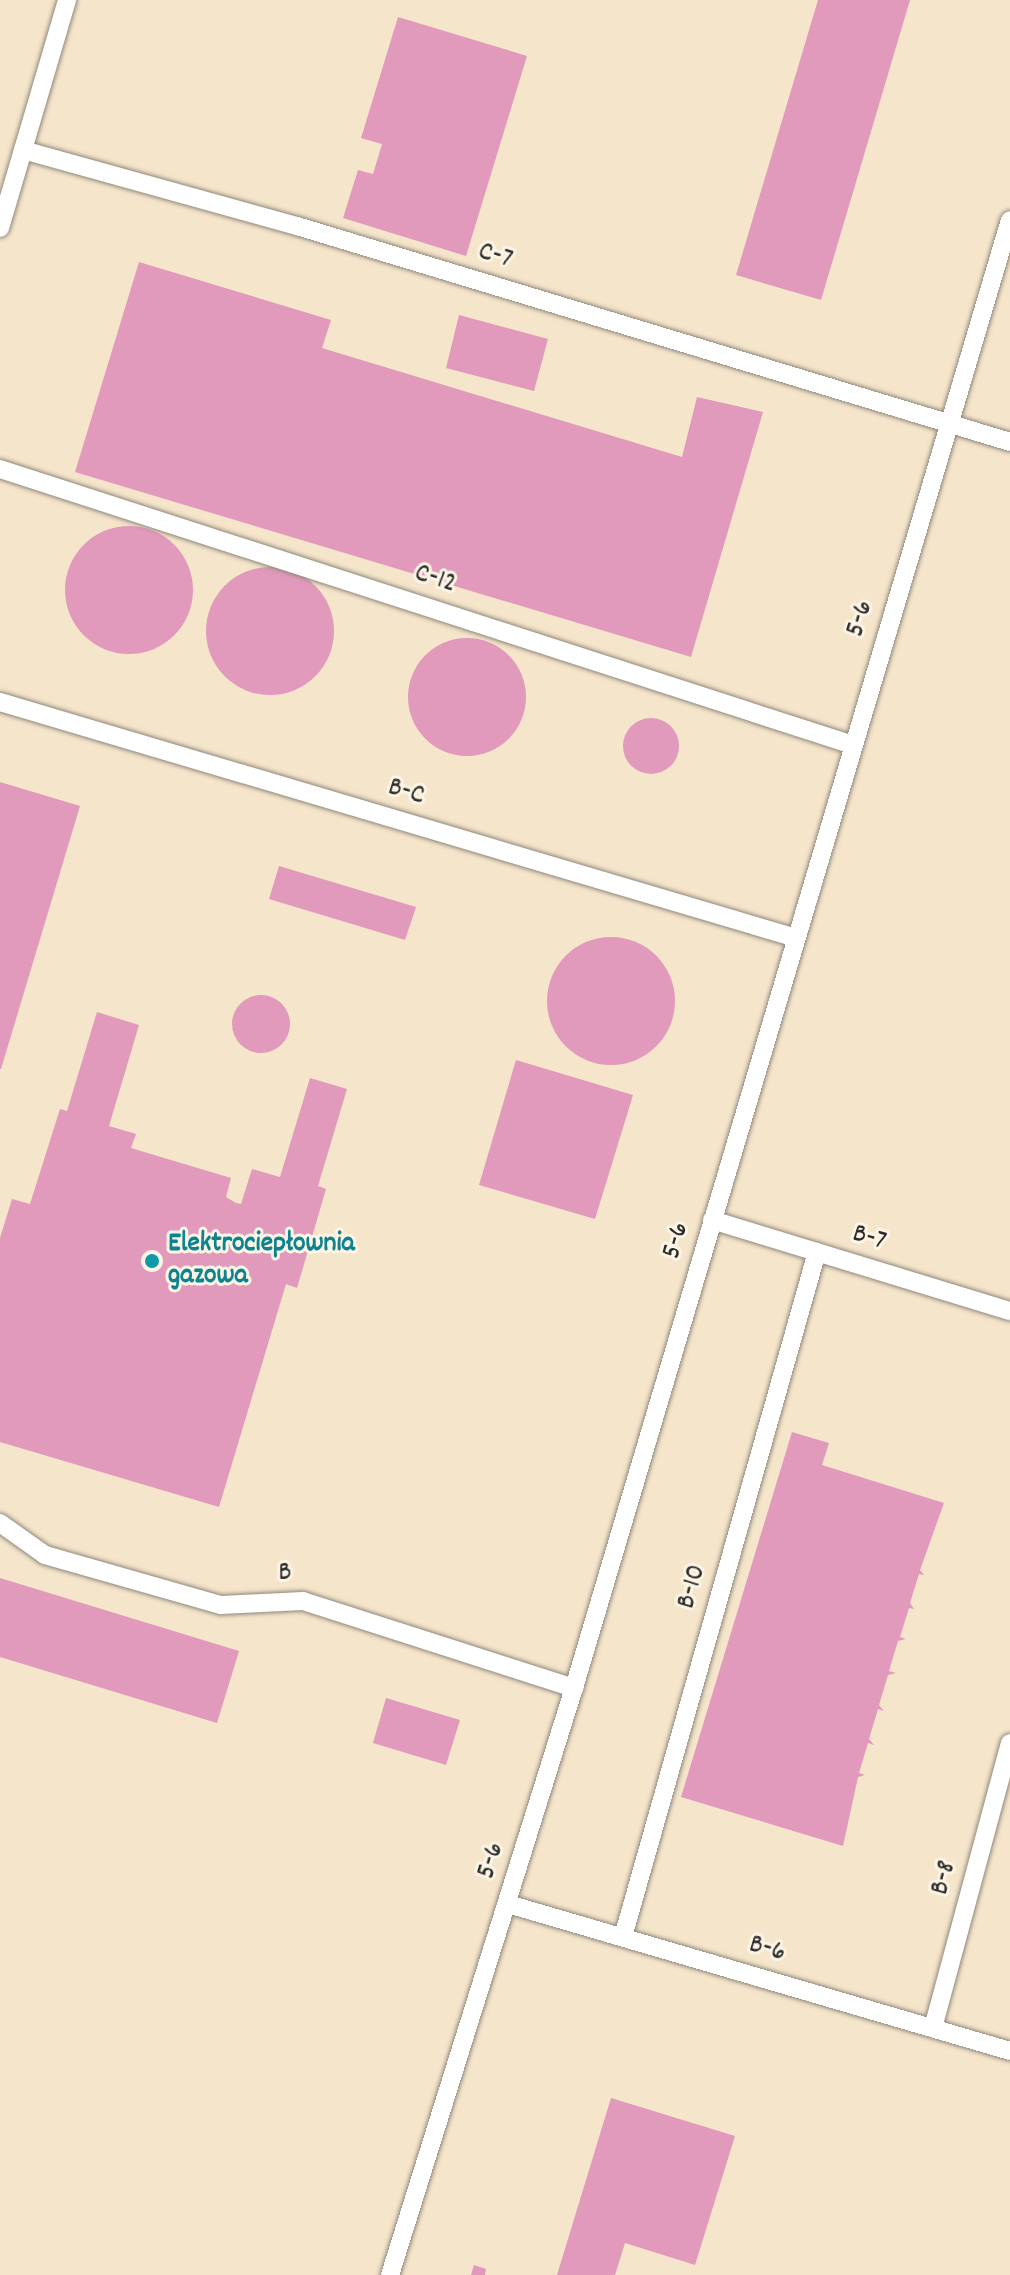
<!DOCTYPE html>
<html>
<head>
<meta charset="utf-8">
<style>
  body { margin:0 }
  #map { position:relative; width:1010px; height:2275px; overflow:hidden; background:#f5e5cb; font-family:Dekko,sans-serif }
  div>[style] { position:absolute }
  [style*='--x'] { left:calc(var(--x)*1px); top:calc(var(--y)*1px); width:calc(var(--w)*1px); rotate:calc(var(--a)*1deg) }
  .building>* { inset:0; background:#e199bc }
  .round { border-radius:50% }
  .roads { filter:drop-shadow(0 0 2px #90887b) drop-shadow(0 0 2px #90887b) }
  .lane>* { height:18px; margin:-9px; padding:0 9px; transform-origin:9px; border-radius:9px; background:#fff }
  .dots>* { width:22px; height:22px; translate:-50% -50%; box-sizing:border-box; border:4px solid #fcf5e5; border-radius:50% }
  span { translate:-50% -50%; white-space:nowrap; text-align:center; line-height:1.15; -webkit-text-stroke:6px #fcf5e5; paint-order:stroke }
  .street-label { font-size:28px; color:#2b2b2b }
  .culture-label { font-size:28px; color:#0d838f; font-weight:700 }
  .left { translate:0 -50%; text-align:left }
</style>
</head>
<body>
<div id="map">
  <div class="building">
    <div style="clip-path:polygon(818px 0,910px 0,821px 300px,736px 275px)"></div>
    <div style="clip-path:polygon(398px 17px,527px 56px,466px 256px,343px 218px,358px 170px,373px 174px,382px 144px,361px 138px)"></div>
    <div style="clip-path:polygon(139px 262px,331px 320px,322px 348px,682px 457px,697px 397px,763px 412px,691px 657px,75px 472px)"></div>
    <div style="clip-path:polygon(459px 315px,548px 339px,534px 391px,446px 368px)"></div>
    <div class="round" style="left:65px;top:526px;width:128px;height:128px"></div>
    <div class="round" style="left:206px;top:567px;width:128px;height:128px"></div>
    <div class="round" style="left:408px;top:638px;width:118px;height:118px"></div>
    <div class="round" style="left:623px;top:718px;width:56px;height:56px"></div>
    <div style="clip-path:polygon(0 782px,80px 806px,1px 1069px,0 1069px)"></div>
    <div style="clip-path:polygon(279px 866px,416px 907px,405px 940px,269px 899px)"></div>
    <div class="round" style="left:547px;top:937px;width:128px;height:128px"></div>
    <div class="round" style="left:232px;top:995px;width:58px;height:58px"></div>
    <div style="clip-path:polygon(97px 1012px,139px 1025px,109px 1126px,136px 1134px,131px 1148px,231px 1178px,226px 1197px,236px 1203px,241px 1204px,252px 1169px,280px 1177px,310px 1078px,347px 1089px,318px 1186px,326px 1189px,297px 1288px,286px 1284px,219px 1507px,0 1442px,0 1238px,12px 1199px,30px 1204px,60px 1109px,67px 1111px)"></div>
    <div style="clip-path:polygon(516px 1060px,633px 1095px,595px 1219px,479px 1185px)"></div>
    <div style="clip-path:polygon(792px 1432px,829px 1443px,822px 1465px,944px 1503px,920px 1570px,924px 1575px,919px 1574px,910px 1603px,914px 1609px,909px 1608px,900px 1637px,906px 1639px,898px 1641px,889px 1671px,896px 1673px,888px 1675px,879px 1705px,884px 1711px,878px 1709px,869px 1739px,874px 1745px,868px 1743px,859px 1773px,865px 1775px,858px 1777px,843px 1846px,681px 1797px)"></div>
    <div style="clip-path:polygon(0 1578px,239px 1651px,217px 1723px,0 1657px)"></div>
    <div style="clip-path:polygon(386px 1698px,460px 1720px,446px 1765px,373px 1743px)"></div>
    <div style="clip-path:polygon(611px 2098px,735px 2136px,695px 2265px,625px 2243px,615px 2275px,557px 2275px)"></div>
    <div style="clip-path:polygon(474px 2265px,486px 2269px,485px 2275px,471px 2275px)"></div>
  </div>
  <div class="roads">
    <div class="lane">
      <div style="--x:23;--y:150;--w:284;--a:15.5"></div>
      <div style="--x:297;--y:226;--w:745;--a:16.85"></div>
      <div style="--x:0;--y:228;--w:238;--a:-73.6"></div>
      <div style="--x:0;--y:469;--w:897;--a:17.93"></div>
      <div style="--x:0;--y:702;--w:830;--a:16.51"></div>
      <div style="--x:712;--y:1220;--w:312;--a:17"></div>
      <div style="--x:0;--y:1523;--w:55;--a:35.4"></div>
      <div style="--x:45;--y:1555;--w:183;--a:15.9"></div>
      <div style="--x:221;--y:1605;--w:82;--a:-2.8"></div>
      <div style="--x:303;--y:1601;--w:285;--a:17.8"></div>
      <div style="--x:508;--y:1904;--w:523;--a:16.32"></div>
      <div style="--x:623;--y:1937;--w:712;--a:-74.19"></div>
      <div style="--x:933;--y:2028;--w:295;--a:-74.9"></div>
      <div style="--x:390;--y:2275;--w:615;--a:-72.6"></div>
      <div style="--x:574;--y:1688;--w:1531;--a:-73.46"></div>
    </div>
  </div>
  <div class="dots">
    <div style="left:152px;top:1261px;background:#0f9aa8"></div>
  </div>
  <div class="street-label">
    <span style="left:495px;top:257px;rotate:17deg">C-7</span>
    <span style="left:435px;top:580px;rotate:18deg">C-12</span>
    <span style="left:861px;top:619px;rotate:-73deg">5-6</span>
    <span style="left:406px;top:793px;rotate:17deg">B-C</span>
    <span style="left:869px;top:1239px;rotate:17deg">B-7</span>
    <span style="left:677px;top:1241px;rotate:-74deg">5-6</span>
    <span style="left:285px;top:1574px;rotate:-1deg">B</span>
    <span style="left:693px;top:1587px;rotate:-74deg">B-10</span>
    <span style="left:492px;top:1861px;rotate:-73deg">5-6</span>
    <span style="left:945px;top:1878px;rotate:-75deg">B-8</span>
    <span style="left:767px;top:1950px;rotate:16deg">B-6</span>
  </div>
  <div class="culture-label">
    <span class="left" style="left:168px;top:1261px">Elektrociepłownia<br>gazowa</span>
  </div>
</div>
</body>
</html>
